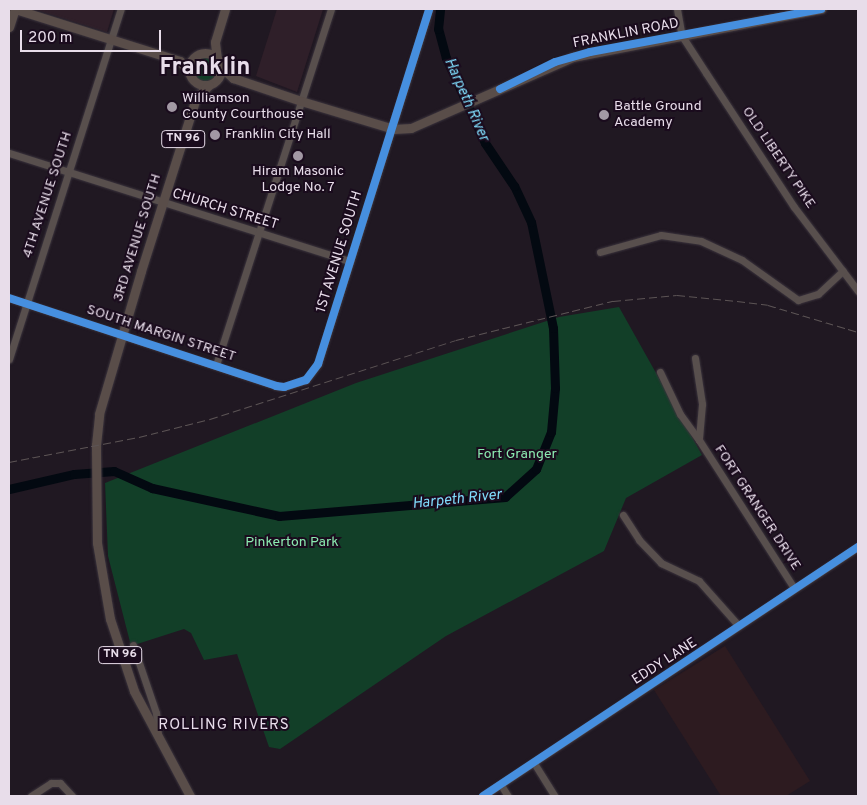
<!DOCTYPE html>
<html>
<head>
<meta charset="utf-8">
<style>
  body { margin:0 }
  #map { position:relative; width:867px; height:805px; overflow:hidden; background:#201822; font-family:Overpass,sans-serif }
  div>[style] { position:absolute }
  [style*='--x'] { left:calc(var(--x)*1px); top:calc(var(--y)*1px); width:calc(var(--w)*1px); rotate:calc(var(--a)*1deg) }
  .commercial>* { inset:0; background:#2f1f29 }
  .industrial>* { inset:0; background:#2d1b20 }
  .green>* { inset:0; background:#123f28 }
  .round { border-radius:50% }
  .river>* { height:9px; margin:-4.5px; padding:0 4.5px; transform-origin:4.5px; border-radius:4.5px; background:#030911 }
  .roads { filter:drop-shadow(0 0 1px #3b343d) drop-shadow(0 0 1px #3b343d) }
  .minor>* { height:7px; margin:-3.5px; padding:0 3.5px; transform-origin:3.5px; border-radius:3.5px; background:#584f4d }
  .major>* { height:9px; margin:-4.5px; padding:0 4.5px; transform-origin:4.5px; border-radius:4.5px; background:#594d49 }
  .major>.ring { margin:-4.5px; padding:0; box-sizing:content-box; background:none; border:9px solid #594d49; border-radius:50% }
  .rail>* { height:1px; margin-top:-0.5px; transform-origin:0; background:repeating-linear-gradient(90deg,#5c5455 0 8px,transparent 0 12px) }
  .cycleway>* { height:8px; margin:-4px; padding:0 4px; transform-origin:4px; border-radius:4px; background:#468fdf }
  .dots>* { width:14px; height:14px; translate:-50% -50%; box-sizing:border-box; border:2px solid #1a0b1d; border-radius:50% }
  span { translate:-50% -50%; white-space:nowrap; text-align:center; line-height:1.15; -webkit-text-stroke:4px #1a0b1d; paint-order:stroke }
  .shield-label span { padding:1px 4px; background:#1a0b1d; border:1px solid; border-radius:4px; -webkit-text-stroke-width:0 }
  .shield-label { font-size:12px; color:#e8ddea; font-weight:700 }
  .street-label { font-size:14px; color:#e8ddea }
  .poi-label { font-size:14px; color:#e8ddea }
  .left { translate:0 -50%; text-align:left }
  .park-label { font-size:14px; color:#8beab0 }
  .water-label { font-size:15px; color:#80ddfc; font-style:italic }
  .neighbourhood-label { font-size:15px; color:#e8ddea; letter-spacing:1px }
  .town-label { font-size:24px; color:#e8ddea; font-weight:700 }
  .frame { position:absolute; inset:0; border:10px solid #e8ddea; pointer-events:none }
  .scale { position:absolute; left:20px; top:30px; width:141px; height:22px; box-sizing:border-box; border:2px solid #e8ddea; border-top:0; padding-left:6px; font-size:15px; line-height:18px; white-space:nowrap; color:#e8ddea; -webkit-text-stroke:4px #1a0b1d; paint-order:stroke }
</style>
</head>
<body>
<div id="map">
  <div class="commercial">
    <div style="clip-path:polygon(34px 9px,114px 9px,107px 32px)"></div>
    <div style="clip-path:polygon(277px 9px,323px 9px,297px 92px,256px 76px)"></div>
  </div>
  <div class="industrial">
    <div style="clip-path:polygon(725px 646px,810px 781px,786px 796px,721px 796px,654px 690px)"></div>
  </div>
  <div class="green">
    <div class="round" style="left:193px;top:57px;width:24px;height:24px"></div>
    <div style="clip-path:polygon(619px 307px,702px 455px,626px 498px,604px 551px,446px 636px,280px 749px,269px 747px,237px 654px,204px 660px,191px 633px,184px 629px,131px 646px,108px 556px,105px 483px,356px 383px,559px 317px)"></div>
  </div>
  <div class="river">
    <div style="--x:9;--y:489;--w:67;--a:-13"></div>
    <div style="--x:74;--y:474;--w:40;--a:-4.3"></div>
    <div style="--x:114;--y:471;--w:42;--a:24.1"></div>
    <div style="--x:152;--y:488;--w:130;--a:12.4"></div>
    <div style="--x:279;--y:516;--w:227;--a:-4.8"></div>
    <div style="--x:505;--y:497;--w:42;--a:-42.1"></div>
    <div style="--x:536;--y:469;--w:40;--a:-68"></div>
    <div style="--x:551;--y:432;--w:44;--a:-84.8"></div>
    <div style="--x:555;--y:388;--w:60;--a:-91.9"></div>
    <div style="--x:553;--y:328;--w:108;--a:-101.7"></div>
    <div style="--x:531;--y:222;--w:40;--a:-115"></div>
    <div style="--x:514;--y:186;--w:52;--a:-124"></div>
    <div style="--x:485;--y:143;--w:94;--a:-114.6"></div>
    <div style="--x:446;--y:58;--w:30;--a:-105"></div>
    <div style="--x:438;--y:29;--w:20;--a:-84"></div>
  </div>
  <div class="roads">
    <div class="minor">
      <div style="--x:677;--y:9;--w:27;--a:80"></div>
      <div style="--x:682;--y:36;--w:44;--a:57"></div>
      <div style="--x:706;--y:73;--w:160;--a:56.7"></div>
      <div style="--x:794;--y:207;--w:106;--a:52.7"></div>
      <div style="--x:9;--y:153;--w:358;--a:17.6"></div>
      <div style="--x:600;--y:252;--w:63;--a:-15.6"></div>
      <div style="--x:661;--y:235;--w:40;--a:8.5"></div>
      <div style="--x:701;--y:241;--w:45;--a:24.9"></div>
      <div style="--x:742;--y:260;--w:69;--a:35.5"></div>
      <div style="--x:798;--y:300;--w:21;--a:-17"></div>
      <div style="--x:818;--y:294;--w:34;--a:-43"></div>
      <div style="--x:9;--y:298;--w:281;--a:18.2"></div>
      <div style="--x:276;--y:386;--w:8;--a:7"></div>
      <div style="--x:284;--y:387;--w:23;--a:-18"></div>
      <div style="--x:306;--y:380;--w:20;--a:-53"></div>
      <div style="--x:318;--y:364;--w:372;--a:-72.6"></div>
      <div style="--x:695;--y:358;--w:47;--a:81.3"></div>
      <div style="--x:702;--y:404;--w:36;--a:95"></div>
      <div style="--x:699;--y:440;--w:176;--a:57.3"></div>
      <div style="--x:9;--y:359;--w:367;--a:-72.3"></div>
      <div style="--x:216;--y:365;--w:374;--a:-72.1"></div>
      <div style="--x:660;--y:372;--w:47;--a:64.5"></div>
      <div style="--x:680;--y:414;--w:32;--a:54"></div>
      <div style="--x:623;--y:515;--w:30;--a:57"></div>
      <div style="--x:639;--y:540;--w:32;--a:46"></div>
      <div style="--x:661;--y:563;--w:42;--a:25.3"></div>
      <div style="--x:699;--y:581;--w:60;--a:48.4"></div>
      <div style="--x:133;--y:645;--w:72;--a:71.3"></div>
      <div style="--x:156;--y:713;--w:24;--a:85"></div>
      <div style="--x:534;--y:763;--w:39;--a:58"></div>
      <div style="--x:501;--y:785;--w:13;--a:58"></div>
      <div style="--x:31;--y:796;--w:24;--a:-33"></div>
      <div style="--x:51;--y:783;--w:9;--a:0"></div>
      <div style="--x:60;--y:783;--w:18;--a:47"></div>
      <div style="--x:483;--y:796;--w:450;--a:-33.6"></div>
    </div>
    <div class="major">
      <div style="--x:15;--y:9;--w:173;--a:17.5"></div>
      <div style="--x:180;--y:61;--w:16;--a:50"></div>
      <div style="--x:9;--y:27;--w:19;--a:-72"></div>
      <div class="ring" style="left:189px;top:53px;width:23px;height:23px"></div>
      <div style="--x:217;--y:59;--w:17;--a:-97"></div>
      <div style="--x:215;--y:42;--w:34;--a:-73"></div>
      <div style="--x:220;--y:66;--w:18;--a:43"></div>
      <div style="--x:233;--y:78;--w:72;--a:18.7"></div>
      <div style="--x:301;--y:101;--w:97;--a:16.8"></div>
      <div style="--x:394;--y:129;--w:17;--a:-3"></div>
      <div style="--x:411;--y:128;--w:177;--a:-23.7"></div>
      <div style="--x:573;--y:57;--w:253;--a:-11"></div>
      <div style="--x:190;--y:796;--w:119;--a:-118.1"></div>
      <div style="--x:134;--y:691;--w:76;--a:-108.4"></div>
      <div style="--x:110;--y:619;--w:77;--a:-99.7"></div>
      <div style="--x:97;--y:543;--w:98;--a:-90.6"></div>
      <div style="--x:96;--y:445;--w:31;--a:-84"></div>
      <div style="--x:99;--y:414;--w:149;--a:-73.6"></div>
      <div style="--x:141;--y:271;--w:182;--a:-72.4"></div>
      <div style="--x:196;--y:98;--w:18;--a:-45"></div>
    </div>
  </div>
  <div class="rail">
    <div style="--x:9;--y:462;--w:132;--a:-10.9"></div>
    <div style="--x:139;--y:437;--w:73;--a:-14.2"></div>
    <div style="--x:210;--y:419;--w:258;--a:-17.8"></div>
    <div style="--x:456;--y:340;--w:162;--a:-14"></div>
    <div style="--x:613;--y:301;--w:64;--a:-5.4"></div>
    <div style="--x:677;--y:295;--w:60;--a:5.7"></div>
    <div style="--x:737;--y:301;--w:31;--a:7"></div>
    <div style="--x:768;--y:305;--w:94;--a:16.7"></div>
  </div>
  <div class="cycleway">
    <div style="--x:500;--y:89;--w:61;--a:-26.1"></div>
    <div style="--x:555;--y:62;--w:36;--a:-16"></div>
    <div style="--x:590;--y:52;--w:235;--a:-10.5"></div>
    <div style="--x:9;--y:298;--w:281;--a:18.2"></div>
    <div style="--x:276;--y:386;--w:8;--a:7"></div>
    <div style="--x:284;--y:387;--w:23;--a:-18"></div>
    <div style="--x:306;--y:380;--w:20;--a:-53"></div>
    <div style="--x:318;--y:364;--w:372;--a:-72.6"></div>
    <div style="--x:483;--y:796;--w:450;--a:-33.6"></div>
  </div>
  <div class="dots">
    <div style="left:172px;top:107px;background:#a298a4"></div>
    <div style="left:604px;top:115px;background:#a298a4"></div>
    <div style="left:215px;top:135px;background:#a298a4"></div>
    <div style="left:298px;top:156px;background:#a298a4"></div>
  </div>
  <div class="shield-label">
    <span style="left:183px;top:139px">TN 96</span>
    <span style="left:120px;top:655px">TN 96</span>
  </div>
  <div class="street-label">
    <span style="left:626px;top:34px;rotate:-11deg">FRANKLIN ROAD</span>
    <span style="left:778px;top:158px;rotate:56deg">OLD LIBERTY PIKE</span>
    <span style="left:48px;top:195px;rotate:-72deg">4TH AVENUE SOUTH</span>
    <span style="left:225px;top:210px;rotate:17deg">CHURCH STREET</span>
    <span style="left:138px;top:238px;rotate:-73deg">3RD AVENUE SOUTH</span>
    <span style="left:340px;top:252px;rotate:-73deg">1ST AVENUE SOUTH</span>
    <span style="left:161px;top:334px;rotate:18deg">SOUTH MARGIN STREET</span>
    <span style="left:757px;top:508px;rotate:57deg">FORT GRANGER DRIVE</span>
    <span style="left:665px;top:662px;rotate:-33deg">EDDY LANE</span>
  </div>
  <div class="poi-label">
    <span class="left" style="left:182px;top:107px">Williamson<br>County Courthouse</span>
    <span class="left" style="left:614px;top:115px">Battle Ground<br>Academy</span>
    <span class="left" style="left:225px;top:135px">Franklin City Hall</span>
    <span style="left:298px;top:180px">Hiram Masonic<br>Lodge No. 7</span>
  </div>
  <div class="park-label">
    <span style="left:517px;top:455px">Fort Granger</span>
    <span style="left:292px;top:543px">Pinkerton Park</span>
  </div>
  <div class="water-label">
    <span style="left:466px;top:100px;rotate:66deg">Harpeth River</span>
    <span style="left:457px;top:500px;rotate:-6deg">Harpeth River</span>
  </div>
  <div class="neighbourhood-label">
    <span style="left:224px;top:726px">ROLLING RIVERS</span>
  </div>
  <div class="town-label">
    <span style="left:205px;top:69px">Franklin</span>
  </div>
  <div class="frame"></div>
  <div class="scale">200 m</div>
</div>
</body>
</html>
